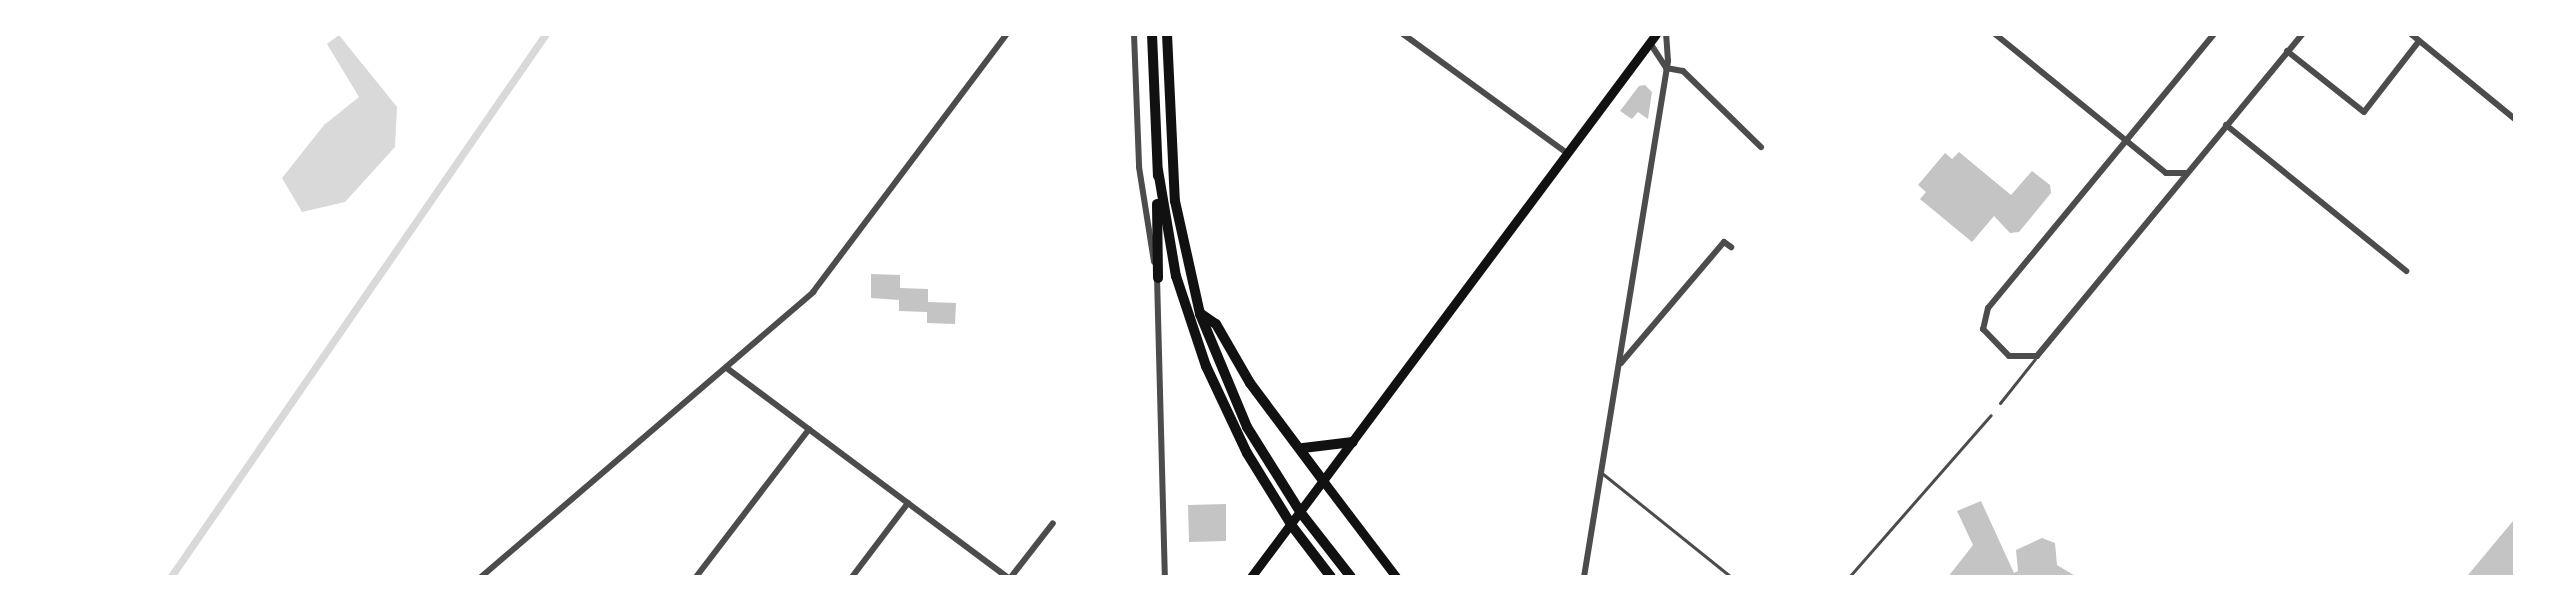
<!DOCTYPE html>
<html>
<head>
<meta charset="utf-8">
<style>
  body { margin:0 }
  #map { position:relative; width:2549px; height:611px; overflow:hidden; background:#fff; font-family:"Times New Roman",serif }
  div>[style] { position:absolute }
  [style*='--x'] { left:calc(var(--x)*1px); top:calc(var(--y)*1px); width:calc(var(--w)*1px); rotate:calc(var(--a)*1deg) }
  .water>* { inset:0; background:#d9d9d9 }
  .building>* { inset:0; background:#c4c4c4 }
  .service>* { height:3px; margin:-1.5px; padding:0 1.5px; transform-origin:1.5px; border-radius:1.5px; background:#4c4c4c }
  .minor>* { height:6px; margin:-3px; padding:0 3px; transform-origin:3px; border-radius:3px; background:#4c4c4c }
  .primary>* { height:9px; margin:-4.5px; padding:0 4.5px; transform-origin:4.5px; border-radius:4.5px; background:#111 }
  .trunk>* { height:10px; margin:-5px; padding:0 5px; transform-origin:5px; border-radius:5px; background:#111 }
  span { translate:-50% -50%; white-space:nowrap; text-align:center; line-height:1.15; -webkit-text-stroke:7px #fff; paint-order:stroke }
  .frame { position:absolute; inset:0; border:36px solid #fff; pointer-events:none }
</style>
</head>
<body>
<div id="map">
  <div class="water">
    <div style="clip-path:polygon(542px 34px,551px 34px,176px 577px,167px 577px)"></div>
    <div style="clip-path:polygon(339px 35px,397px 107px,395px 147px,345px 202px,302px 212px,282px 178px,324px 125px,359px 97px,327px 44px)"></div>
  </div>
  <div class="building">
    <div style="clip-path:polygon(1645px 85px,1652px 92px,1648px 119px,1638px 112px,1632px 119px,1620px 111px,1639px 86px)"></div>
    <div style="clip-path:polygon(1959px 152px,2011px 195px,2032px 171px,2050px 185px,2051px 193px,2019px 232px,2010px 233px,1994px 216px,1972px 242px,1920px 199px,1926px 192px,1918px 185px,1945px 153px,1952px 159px)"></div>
    <div style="clip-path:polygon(871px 274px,900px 275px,900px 288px,928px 289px,928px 302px,956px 303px,955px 324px,927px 323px,927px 312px,899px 311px,899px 300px,871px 298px)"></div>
    <div style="clip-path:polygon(1981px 501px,2014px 573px,2018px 571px,2016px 550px,2042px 538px,2055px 543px,2057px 565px,2077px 577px,1948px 577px,1973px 545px,1957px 511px)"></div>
    <div style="clip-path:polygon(1226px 504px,1226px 541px,1189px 542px,1188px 505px)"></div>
    <div style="clip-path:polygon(2513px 521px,2515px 577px,2471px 577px,2468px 575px)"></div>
  </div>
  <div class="service">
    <div style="--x:2000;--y:403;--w:56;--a:-51.5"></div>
    <div style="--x:1603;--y:474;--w:164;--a:38.8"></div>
    <div style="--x:1849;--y:577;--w:215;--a:-48.8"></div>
  </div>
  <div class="minor">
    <div style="--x:1134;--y:34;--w:133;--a:87.8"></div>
    <div style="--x:1139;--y:167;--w:96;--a:81"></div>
    <div style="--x:1403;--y:34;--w:204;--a:36"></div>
    <div style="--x:1995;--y:34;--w:220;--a:39.1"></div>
    <div style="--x:2166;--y:173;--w:19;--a:0"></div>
    <div style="--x:2214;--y:34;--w:355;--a:129.5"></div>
    <div style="--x:1988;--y:308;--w:22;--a:103"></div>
    <div style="--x:1983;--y:329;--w:37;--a:46"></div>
    <div style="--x:2009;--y:356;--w:28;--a:0"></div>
    <div style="--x:2037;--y:356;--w:417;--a:-50.5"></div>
    <div style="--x:2411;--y:34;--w:134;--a:39.3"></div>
    <div style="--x:1650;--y:43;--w:30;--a:57"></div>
    <div style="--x:2287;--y:51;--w:98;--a:38.4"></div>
    <div style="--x:2364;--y:112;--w:90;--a:-52.2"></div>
    <div style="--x:1666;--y:68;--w:17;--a:10"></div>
    <div style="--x:1683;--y:71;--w:109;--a:44.3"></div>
    <div style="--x:2226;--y:125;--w:232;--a:39"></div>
    <div style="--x:1157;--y:277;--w:300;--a:88.5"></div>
    <div style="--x:1621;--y:363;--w:159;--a:-49.6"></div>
    <div style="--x:1724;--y:242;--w:9;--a:36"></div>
    <div style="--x:728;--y:369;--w:348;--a:36.7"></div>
    <div style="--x:481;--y:577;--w:438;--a:-40.6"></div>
    <div style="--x:813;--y:292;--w:323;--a:-53.1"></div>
    <div style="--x:696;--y:577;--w:186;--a:-52.6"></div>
    <div style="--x:852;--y:577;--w:93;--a:-52.9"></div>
    <div style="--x:1011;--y:577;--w:68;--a:-52.1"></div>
    <div style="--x:1584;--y:577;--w:523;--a:-80.75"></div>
    <div style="--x:1668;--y:61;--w:27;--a:-94"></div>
  </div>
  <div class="primary">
    <div style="--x:1324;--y:482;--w:119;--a:52.8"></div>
    <div style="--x:1251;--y:577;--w:677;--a:-53.28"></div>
  </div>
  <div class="trunk">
    <div style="--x:1152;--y:34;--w:142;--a:87.6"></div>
    <div style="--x:1167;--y:34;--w:167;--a:87.3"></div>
    <div style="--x:1175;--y:201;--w:116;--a:77.5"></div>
    <div style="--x:1200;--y:314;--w:122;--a:67.4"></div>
    <div style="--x:1247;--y:427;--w:102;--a:57.9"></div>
    <div style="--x:1301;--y:513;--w:81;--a:52"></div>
    <div style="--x:1158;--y:170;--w:108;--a:80.4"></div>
    <div style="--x:1176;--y:276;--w:95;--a:71.6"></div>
    <div style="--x:1206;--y:366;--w:96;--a:64.8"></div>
    <div style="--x:1247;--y:453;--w:86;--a:58.3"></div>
    <div style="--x:1292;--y:526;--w:64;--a:52.6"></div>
    <div style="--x:1157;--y:204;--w:74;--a:89.2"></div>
    <div style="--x:1201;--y:314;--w:18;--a:34"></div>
    <div style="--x:1216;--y:324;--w:68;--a:60"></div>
    <div style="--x:1250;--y:383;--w:124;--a:53.2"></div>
    <div style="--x:1303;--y:448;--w:50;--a:-6.8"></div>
  </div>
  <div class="frame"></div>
</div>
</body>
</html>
